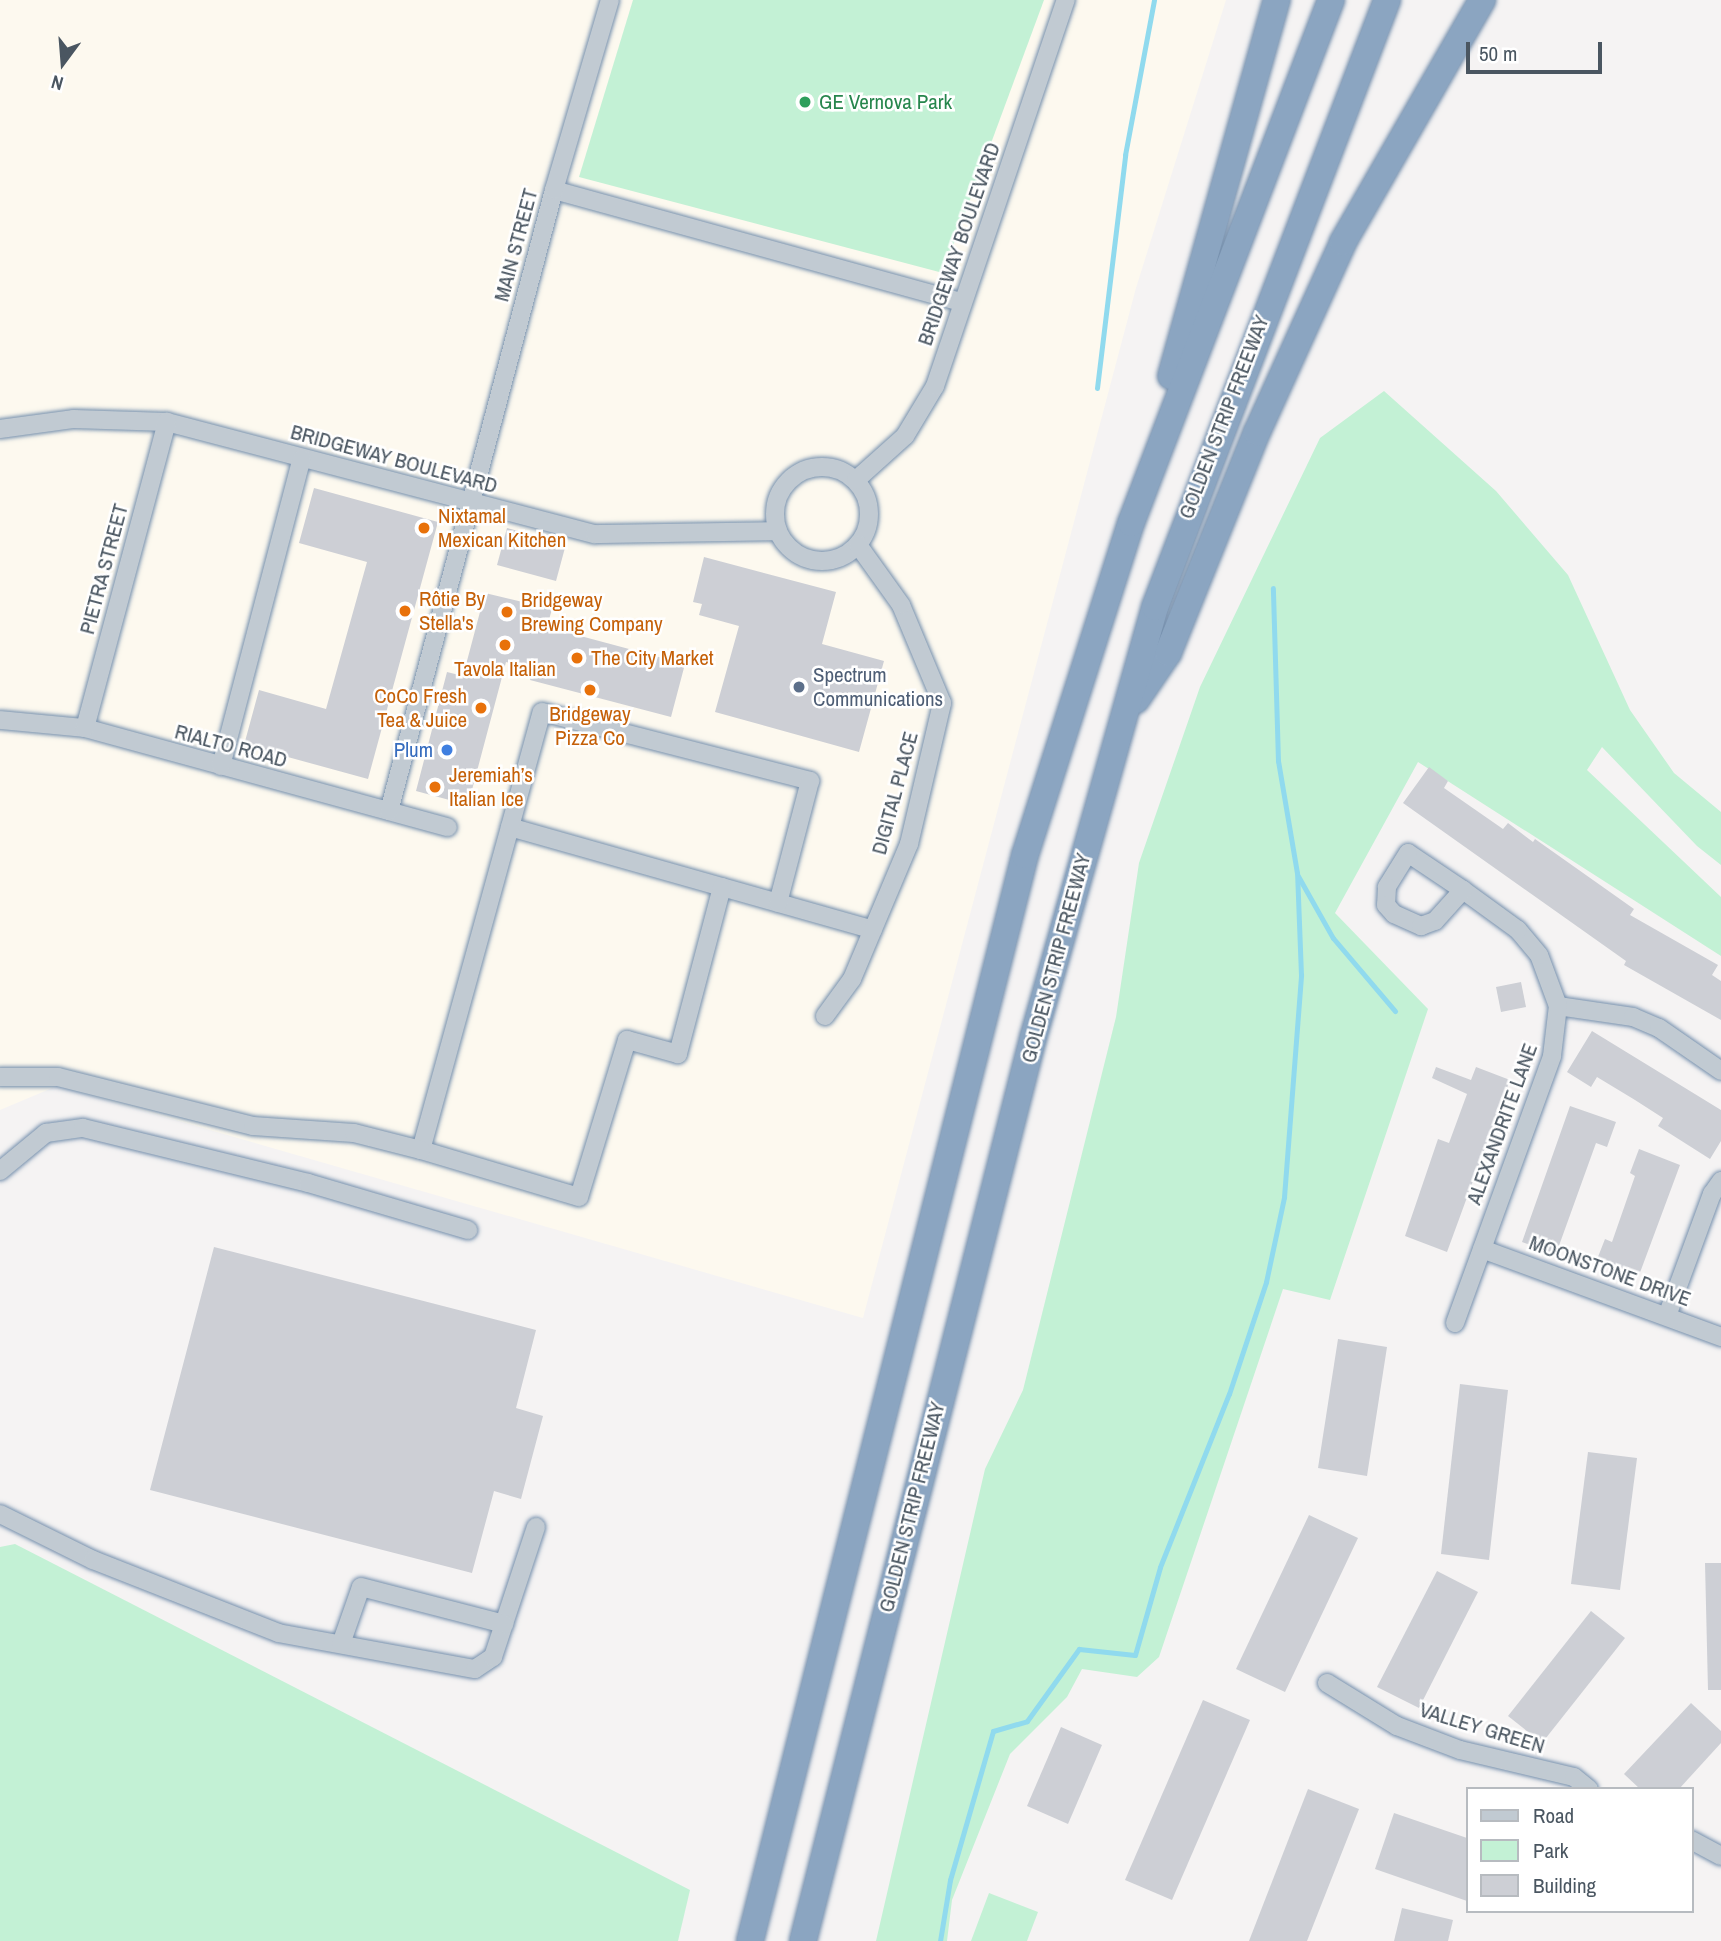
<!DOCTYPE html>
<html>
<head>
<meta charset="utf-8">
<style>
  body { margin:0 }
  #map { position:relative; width:1721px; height:1941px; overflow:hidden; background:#f5f3f3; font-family:"Archivo Narrow",sans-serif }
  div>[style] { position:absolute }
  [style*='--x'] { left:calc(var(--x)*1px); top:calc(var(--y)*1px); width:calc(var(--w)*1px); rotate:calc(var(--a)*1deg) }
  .commercial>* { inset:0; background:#fdf9ef }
  .green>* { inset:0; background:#c3f1d5 }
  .stream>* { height:5px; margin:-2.5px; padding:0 2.5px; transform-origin:2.5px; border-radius:2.5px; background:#90daee }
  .building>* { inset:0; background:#cdcfd5 }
  .roads { filter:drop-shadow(0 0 2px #7690ad) drop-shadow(0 0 2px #7690ad) }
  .minor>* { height:18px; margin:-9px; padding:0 9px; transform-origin:9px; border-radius:9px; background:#c1cad2 }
  .minor>.ring { margin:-9px; padding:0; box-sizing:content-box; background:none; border:18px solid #c1cad2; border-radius:50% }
  .highway>* { height:26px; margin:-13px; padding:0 13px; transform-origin:13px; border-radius:13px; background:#8ba5c1 }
  .dots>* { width:19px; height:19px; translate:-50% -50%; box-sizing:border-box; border:4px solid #fff; border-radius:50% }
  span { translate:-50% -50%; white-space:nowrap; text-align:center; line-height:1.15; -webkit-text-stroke:5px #fff; paint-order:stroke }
  .leisure-label { font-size:21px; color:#27864d }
  .left { translate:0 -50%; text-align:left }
  .street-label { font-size:21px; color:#4a5661 }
  .food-label { font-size:21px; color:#c56008 }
  .right { translate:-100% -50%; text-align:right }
  .service-label { font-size:21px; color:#4e5e75 }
  .shop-label { font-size:21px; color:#366cbe }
  .legend { position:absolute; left:1466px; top:1787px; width:228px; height:126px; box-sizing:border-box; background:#fff; border:2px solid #b7bbc0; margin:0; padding:9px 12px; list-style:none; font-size:21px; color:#4a5661 }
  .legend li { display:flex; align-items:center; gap:14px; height:35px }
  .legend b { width:35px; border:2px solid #b7bbc0 }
  .north { position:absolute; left:28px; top:28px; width:70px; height:70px; -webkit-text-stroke:5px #fff; paint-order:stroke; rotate:196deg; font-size:19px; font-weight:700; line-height:28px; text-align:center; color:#4a5661 }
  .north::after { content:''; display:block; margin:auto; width:24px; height:32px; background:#4a5661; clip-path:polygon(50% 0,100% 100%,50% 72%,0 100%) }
  .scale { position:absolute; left:1466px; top:42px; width:136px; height:32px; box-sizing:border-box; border:4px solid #4a5661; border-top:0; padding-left:9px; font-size:21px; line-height:24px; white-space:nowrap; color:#4a5661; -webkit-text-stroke:5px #fff; paint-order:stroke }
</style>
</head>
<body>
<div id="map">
  <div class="commercial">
    <div style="clip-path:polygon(0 0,1226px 0,1136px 288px,863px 1318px,57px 1086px,0 1110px)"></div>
  </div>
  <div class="green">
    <div style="clip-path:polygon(633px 0,1044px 0,943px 273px,579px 177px)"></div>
    <div style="clip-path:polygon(1384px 391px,1496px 491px,1568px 575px,1630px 710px,1674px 773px,1721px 812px,1721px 865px,1697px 846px,1602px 747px,1587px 770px,1721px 897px,1721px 956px,1418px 762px,1335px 913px,1428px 1009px,1330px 1300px,1283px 1289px,1159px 1657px,1137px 1677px,1082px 1669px,1067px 1697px,1010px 1754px,952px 1900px,947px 1941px,876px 1941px,985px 1469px,1023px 1390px,1116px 1017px,1139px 863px,1200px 687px,1320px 438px)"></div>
    <div style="clip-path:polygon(15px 1544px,690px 1890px,678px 1941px,0 1941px,0 1547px)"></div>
    <div style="clip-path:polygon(989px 1893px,1038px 1912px,1027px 1941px,971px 1941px)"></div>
  </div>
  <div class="stream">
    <div style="--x:1097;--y:388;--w:235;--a:-83.1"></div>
    <div style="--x:1125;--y:155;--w:158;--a:-79.4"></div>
    <div style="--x:1298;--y:876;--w:71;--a:60.6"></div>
    <div style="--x:1333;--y:938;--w:96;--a:49.7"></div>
    <div style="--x:940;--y:1941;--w:62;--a:-80.7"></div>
    <div style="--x:950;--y:1880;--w:155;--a:-73.9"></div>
    <div style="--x:993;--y:1731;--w:35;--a:-16"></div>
    <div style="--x:1027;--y:1721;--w:89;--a:-54.2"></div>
    <div style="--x:1079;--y:1649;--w:56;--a:6.1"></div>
    <div style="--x:1135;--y:1655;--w:91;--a:-74.1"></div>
    <div style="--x:1160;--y:1567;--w:186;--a:-68.3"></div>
    <div style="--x:1229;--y:1394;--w:118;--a:-71.7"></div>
    <div style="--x:1266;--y:1282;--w:87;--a:-78"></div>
    <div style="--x:1284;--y:1197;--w:223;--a:-85.6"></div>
    <div style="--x:1301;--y:975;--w:102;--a:-92.2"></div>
    <div style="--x:1297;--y:873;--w:114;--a:-99.6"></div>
    <div style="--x:1278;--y:761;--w:173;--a:-91.7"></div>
  </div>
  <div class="building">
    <div style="clip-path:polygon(314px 488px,438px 522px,368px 779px,244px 745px,259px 690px,326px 709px,367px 562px,299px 543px)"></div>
    <div style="clip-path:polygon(507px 528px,566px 544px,556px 581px,497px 565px)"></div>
    <div style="clip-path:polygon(704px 557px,836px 592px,822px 644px,884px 661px,859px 752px,715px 712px,739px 626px,699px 615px,702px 604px,693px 602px)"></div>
    <div style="clip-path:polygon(485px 593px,552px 609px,547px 627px,685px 664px,671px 717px,530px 680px,533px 669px,506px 662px,468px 805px,416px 791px,447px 672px,463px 676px)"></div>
    <div style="clip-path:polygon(1429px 767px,1448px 781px,1444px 788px,1503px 829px,1508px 823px,1533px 842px,1535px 839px,1634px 909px,1630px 915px,1718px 965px,1712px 975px,1721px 981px,1721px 1020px,1624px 965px,1626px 961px,1403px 803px)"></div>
    <div style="clip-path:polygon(1521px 982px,1526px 1007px,1501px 1012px,1496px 987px)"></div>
    <div style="clip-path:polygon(1592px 1031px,1721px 1110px,1721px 1141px,1710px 1159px,1658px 1126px,1663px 1118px,1635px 1100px,1597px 1077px,1591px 1087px,1567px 1072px)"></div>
    <div style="clip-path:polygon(1436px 1067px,1471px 1080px,1476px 1067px,1510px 1080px,1447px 1252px,1405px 1236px,1438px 1139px,1449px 1143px,1467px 1094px,1432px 1078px)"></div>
    <div style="clip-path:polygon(1570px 1106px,1616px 1122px,1607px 1147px,1596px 1143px,1556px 1254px,1522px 1242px)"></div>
    <div style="clip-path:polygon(1639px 1149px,1680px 1165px,1638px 1278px,1596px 1262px,1605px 1239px,1612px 1242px,1635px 1176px,1630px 1173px)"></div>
    <div style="clip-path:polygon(214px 1247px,536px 1330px,516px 1408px,543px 1416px,521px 1499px,494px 1491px,472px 1573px,150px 1490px)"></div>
    <div style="clip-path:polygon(1338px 1339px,1387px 1347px,1367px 1476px,1318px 1468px)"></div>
    <div style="clip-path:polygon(1460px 1384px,1508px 1390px,1489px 1560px,1441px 1554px)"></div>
    <div style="clip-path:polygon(1588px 1452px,1637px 1458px,1620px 1590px,1571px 1584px)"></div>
    <div style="clip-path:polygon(1309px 1515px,1358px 1538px,1285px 1692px,1236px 1669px)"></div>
    <div style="clip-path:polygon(1705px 1563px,1721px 1563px,1721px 1690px,1708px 1690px)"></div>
    <div style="clip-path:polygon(1437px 1571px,1478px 1592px,1419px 1708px,1377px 1687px)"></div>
    <div style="clip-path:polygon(1591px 1611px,1625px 1638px,1542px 1743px,1508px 1716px)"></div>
    <div style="clip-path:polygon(1203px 1700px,1250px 1720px,1172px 1900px,1125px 1880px)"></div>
    <div style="clip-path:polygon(1691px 1703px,1721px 1731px,1721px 1743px,1679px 1789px,1640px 1789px,1624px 1774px)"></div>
    <div style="clip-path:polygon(1061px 1727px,1102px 1745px,1068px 1824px,1027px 1806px)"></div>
    <div style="clip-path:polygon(1308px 1789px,1359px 1809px,1307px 1941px,1249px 1941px)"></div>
    <div style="clip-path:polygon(1394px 1813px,1467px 1838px,1467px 1901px,1375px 1869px)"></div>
    <div style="clip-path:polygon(1402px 1908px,1453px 1920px,1448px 1941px,1394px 1941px)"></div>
  </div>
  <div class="roads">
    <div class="minor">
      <div style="--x:554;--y:190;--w:421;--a:15.4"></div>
      <div style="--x:0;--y:429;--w:75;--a:-7.7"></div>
      <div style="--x:74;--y:419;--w:93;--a:1.8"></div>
      <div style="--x:167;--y:422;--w:442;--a:14.7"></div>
      <div style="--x:595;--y:534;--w:183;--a:-0.9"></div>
      <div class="ring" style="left:775px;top:467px;width:76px;height:76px"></div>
      <div style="--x:856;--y:480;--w:66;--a:-41.9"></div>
      <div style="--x:905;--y:436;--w:58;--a:-59"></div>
      <div style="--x:935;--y:386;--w:408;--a:-71.3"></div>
      <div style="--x:0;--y:720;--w:85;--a:5.4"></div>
      <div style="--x:85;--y:728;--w:376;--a:15.3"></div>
      <div style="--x:85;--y:728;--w:317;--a:-75"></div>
      <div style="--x:221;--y:766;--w:318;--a:-75.3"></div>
      <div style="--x:389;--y:811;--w:643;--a:-75.12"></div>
      <div style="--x:554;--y:190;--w:198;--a:-73.6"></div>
      <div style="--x:510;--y:827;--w:377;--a:15.8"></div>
      <div style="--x:722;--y:887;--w:173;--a:104.8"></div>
      <div style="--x:678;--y:1054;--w:53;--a:-164.6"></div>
      <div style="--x:627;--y:1040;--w:164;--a:107"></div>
      <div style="--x:579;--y:1197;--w:165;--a:-163.4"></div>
      <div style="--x:421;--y:1150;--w:454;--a:-74.6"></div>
      <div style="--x:542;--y:712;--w:277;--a:14.4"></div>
      <div style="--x:810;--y:781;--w:126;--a:104.7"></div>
      <div style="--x:1558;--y:1006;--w:76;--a:8.3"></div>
      <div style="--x:1633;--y:1017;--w:28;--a:23"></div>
      <div style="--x:1659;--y:1028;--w:75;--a:34.7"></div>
      <div style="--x:825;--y:1016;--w:46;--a:-53.9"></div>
      <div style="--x:852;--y:979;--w:147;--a:-67.1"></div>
      <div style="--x:909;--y:844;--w:145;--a:-76.8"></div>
      <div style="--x:942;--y:703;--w:106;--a:-112.7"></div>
      <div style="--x:901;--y:605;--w:74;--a:-125.6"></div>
      <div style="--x:0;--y:1077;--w:58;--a:0"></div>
      <div style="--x:58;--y:1077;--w:201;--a:14.1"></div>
      <div style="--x:253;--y:1126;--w:101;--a:4"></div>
      <div style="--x:354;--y:1133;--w:69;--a:14.2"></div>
      <div style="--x:0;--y:1171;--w:60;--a:-39.6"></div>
      <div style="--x:46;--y:1133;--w:37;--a:-8"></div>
      <div style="--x:83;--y:1128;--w:232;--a:13.7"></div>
      <div style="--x:308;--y:1183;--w:167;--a:16.4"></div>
      <div style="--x:1482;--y:1249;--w:255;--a:20.2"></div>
      <div style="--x:1667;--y:1316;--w:130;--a:-69.8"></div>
      <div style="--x:1712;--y:1194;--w:16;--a:-55"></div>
      <div style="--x:1455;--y:1323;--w:284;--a:-70"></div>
      <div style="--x:1552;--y:1056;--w:50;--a:-83.2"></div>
      <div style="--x:1558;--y:1006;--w:54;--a:-110.4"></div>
      <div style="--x:1539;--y:955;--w:33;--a:-130"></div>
      <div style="--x:1518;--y:930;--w:68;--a:-144"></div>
      <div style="--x:1463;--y:890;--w:66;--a:-146.1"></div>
      <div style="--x:1408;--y:853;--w:40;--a:122"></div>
      <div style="--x:1387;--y:887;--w:18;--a:93"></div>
      <div style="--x:1386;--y:905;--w:12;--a:48"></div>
      <div style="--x:1394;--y:914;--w:30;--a:24"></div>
      <div style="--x:1421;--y:926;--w:15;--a:-20"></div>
      <div style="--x:1435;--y:921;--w:42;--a:-47.9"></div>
      <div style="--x:0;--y:1514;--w:104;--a:26.3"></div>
      <div style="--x:93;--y:1560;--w:199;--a:21.5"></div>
      <div style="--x:278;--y:1633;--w:200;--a:10.4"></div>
      <div style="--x:475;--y:1669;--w:22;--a:-34"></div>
      <div style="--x:493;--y:1657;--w:137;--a:-71.7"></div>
      <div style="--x:341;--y:1644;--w:60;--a:-70.7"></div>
      <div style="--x:361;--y:1587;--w:148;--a:14.5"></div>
      <div style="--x:1327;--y:1683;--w:82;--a:31.6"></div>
      <div style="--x:1397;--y:1726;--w:67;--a:20.9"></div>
      <div style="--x:1460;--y:1750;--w:117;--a:13.3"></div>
      <div style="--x:1574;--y:1777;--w:19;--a:39"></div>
      <div style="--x:1691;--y:1840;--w:34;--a:28"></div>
    </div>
    <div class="highway">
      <div style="--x:1171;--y:376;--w:391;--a:-74.3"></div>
      <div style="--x:1136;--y:700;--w:57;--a:-55.8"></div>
      <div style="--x:1168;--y:653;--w:238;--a:-68.1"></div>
      <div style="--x:1257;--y:432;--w:209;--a:-65.6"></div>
      <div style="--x:1343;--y:242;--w:279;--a:-60.1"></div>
      <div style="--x:750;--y:1941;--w:1120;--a:-75.79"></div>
      <div style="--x:1025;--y:855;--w:349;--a:-72.3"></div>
      <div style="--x:1131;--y:523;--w:560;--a:-69.07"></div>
      <div style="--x:803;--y:1941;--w:932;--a:-75.71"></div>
      <div style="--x:1033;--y:1038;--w:448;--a:-74.2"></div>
      <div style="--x:1155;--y:607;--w:650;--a:-69.08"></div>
    </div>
  </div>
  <div class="dots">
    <div style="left:805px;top:102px;background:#2e9e5b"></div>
    <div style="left:424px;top:528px;background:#e8710a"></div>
    <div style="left:405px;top:611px;background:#e8710a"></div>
    <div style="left:507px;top:612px;background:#e8710a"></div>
    <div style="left:505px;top:645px;background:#e8710a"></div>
    <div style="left:577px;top:658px;background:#e8710a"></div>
    <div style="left:799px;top:687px;background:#5c6f8a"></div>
    <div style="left:590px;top:690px;background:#e8710a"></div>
    <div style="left:481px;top:708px;background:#e8710a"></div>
    <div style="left:447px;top:750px;background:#3f7fe0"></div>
    <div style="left:435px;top:787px;background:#e8710a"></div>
  </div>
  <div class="leisure-label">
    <span class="left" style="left:819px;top:102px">GE Vernova Park</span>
  </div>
  <div class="street-label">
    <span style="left:959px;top:244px;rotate:-71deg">BRIDGEWAY BOULEVARD</span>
    <span style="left:516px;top:245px;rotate:-75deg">MAIN STREET</span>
    <span style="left:1224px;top:417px;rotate:-69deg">GOLDEN STRIP FREEWAY</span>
    <span style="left:394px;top:459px;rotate:15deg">BRIDGEWAY BOULEVARD</span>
    <span style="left:104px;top:569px;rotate:-75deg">PIETRA STREET</span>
    <span style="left:231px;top:746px;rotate:15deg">RIALTO ROAD</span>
    <span style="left:895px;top:793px;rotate:-75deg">DIGITAL PLACE</span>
    <span style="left:1056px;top:958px;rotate:-75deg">GOLDEN STRIP FREEWAY</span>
    <span style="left:1502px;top:1124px;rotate:-70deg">ALEXANDRITE LANE</span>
    <span style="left:1610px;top:1271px;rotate:20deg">MOONSTONE DRIVE</span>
    <span style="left:912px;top:1507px;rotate:-76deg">GOLDEN STRIP FREEWAY</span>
    <span style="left:1482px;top:1728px;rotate:17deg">VALLEY GREEN</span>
  </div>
  <div class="food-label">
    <span class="left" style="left:438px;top:528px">Nixtamal<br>Mexican Kitchen</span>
    <span class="left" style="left:419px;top:611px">Rôtie By<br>Stella's</span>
    <span class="left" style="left:521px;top:612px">Bridgeway<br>Brewing Company</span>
    <span class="left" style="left:591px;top:658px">The City Market</span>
    <span style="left:505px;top:669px">Tavola Italian</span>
    <span class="right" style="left:467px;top:708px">CoCo Fresh<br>Tea &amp; Juice</span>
    <span style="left:590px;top:726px">Bridgeway<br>Pizza Co</span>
    <span class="left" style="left:449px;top:787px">Jeremiah’s<br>Italian Ice</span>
  </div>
  <div class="service-label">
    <span class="left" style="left:813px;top:687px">Spectrum<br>Communications</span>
  </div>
  <div class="shop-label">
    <span class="right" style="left:433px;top:750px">Plum</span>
  </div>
  <ul class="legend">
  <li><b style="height:9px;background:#c1cad2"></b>Road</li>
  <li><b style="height:19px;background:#c3f1d5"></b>Park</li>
  <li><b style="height:19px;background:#cdcfd5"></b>Building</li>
  </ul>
  <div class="north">N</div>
  <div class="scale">50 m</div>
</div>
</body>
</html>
